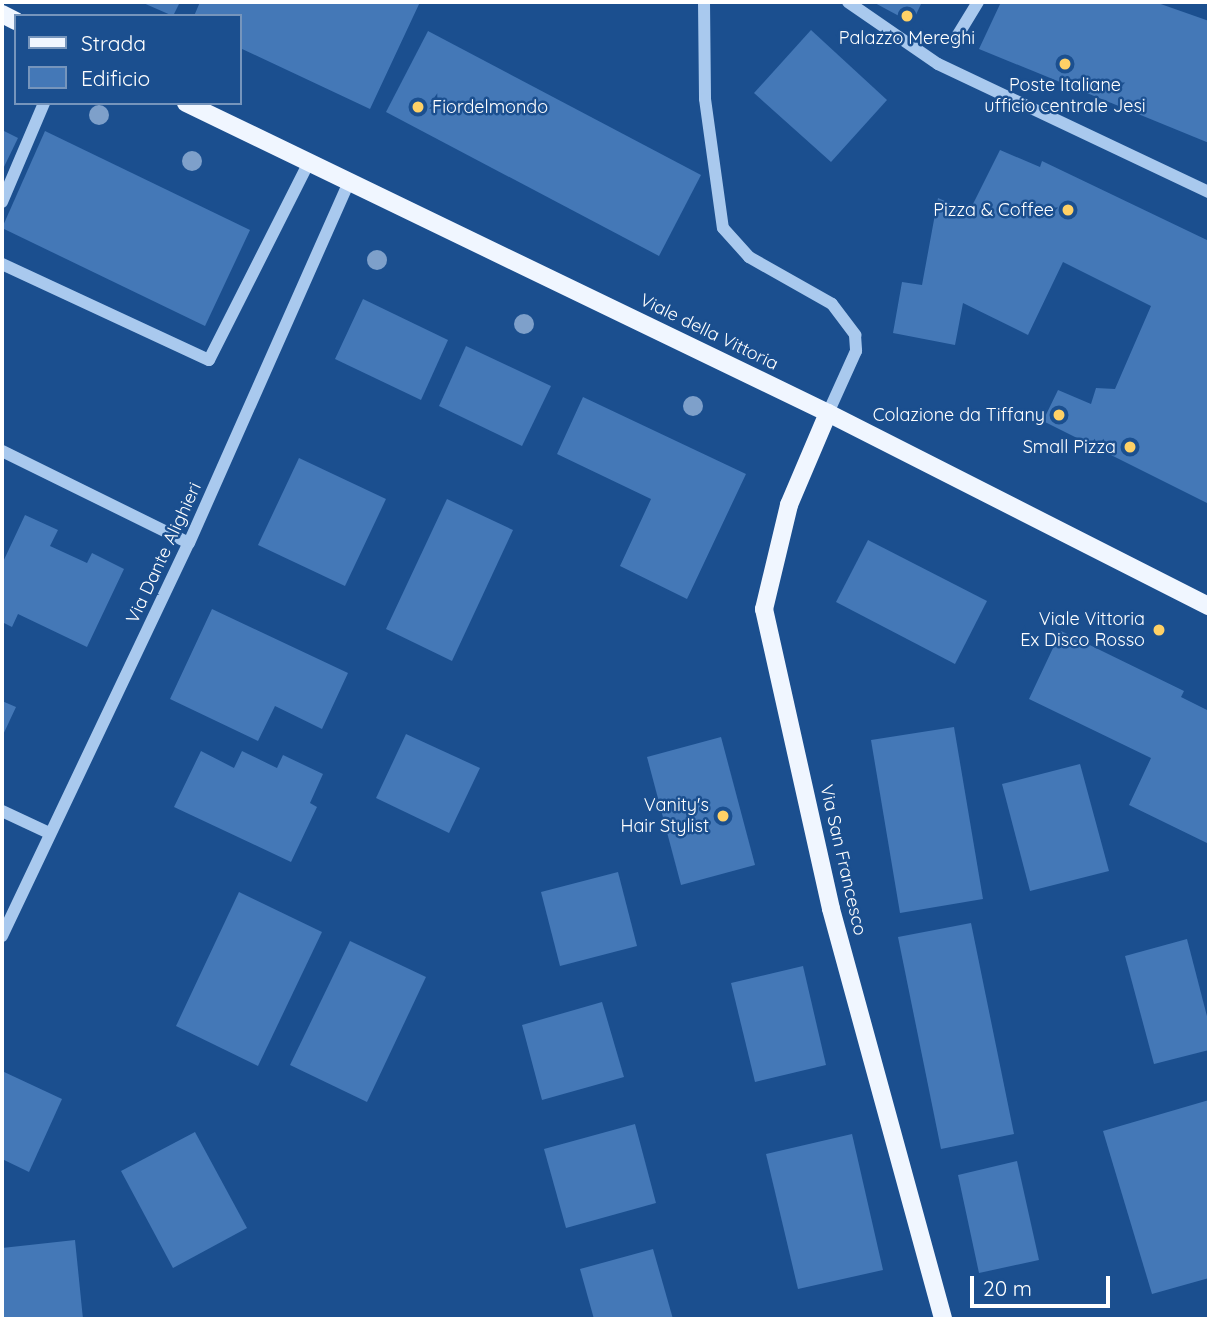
<!DOCTYPE html>
<html>
<head>
<meta charset="utf-8">
<style>
  body { margin:0 }
  #map { position:relative; width:1211px; height:1321px; overflow:hidden; background:#1b4f8f; font-family:Quicksand,sans-serif }
  div>[style] { position:absolute }
  [style*='--x'] { left:calc(var(--x)*1px); top:calc(var(--y)*1px); width:calc(var(--w)*1px); rotate:calc(var(--a)*1deg) }
  .building>* { inset:0; background:#4478b7 }
  .minor>* { height:12px; margin:-6px; padding:0 6px; transform-origin:6px; border-radius:6px; background:#a9c9ee }
  .major>* { height:18px; margin:-9px; padding:0 9px; transform-origin:9px; border-radius:9px; background:#f0f6ff }
  .trees>* { width:20px; height:20px; margin:-10px; border-radius:50%; background:#7ea0ca }
  .dots>* { width:19px; height:19px; translate:-50% -50%; box-sizing:border-box; border:4px solid #1b4f8f; border-radius:50% }
  span { translate:-50% -50%; white-space:nowrap; text-align:center; line-height:1.15; -webkit-text-stroke:5px #1b4f8f; paint-order:stroke }
  .poi-label { font-size:18px; color:#fff }
  .left { translate:0 -50%; text-align:left }
  .right { translate:-100% -50%; text-align:right }
  .street-label { font-size:18px; color:#fff }
  .frame { position:absolute; inset:0; border:4px solid #fff; pointer-events:none }
  .legend { position:absolute; left:14px; top:14px; width:228px; height:91px; box-sizing:border-box; background:#1b4f8f; border:2px solid #7695bc; margin:0; padding:9px 12px; list-style:none; font-size:21px; color:#fff }
  .legend li { display:flex; align-items:center; gap:14px; height:35px }
  .legend b { width:35px; border:2px solid #7695bc }
  .scale { position:absolute; left:970px; top:1276px; width:140px; height:32px; box-sizing:border-box; border:4px solid #fff; border-top:0; padding-left:9px; font-size:21px; line-height:24px; white-space:nowrap; color:#fff; -webkit-text-stroke:5px #1b4f8f; paint-order:stroke }
</style>
</head>
<body>
<div id="map">
  <div class="building">
    <div style="clip-path:polygon(141px 2px,180px 2px,173px 16px)"></div>
    <div style="clip-path:polygon(200px 2px,420px 2px,370px 109px,240px 48px,240px 16px,194px 16px)"></div>
    <div style="clip-path:polygon(873px 2px,922px 2px,912px 23px)"></div>
    <div style="clip-path:polygon(1001px 2px,1155px 2px,1209px 21px,1209px 143px,979px 49px)"></div>
    <div style="clip-path:polygon(811px 30px,887px 100px,831px 162px,754px 93px)"></div>
    <div style="clip-path:polygon(428px 31px,701px 175px,659px 256px,386px 112px)"></div>
    <div style="clip-path:polygon(2px 130px,18px 138px,2px 171px)"></div>
    <div style="clip-path:polygon(45px 131px,250px 230px,205px 326px,2px 228px)"></div>
    <div style="clip-path:polygon(1000px 150px,1040px 167px,1042px 161px,1209px 241px,1209px 504px,1043px 421px,1058px 390px,1091px 404px,1096px 388px,1115px 389px,1151px 306px,1063px 262px,1028px 335px,963px 303px,955px 345px,893px 333px,902px 282px,922px 285px,938px 198px,969px 212px)"></div>
    <div style="clip-path:polygon(363px 299px,448px 340px,421px 400px,335px 359px)"></div>
    <div style="clip-path:polygon(466px 346px,551px 386px,522px 446px,439px 406px)"></div>
    <div style="clip-path:polygon(583px 397px,746px 474px,687px 599px,620px 566px,651px 499px,557px 454px)"></div>
    <div style="clip-path:polygon(299px 458px,386px 499px,345px 586px,258px 545px)"></div>
    <div style="clip-path:polygon(447px 499px,513px 530px,452px 661px,386px 629px)"></div>
    <div style="clip-path:polygon(25px 515px,58px 530px,50px 546px,87px 563px,92px 553px,124px 569px,87px 647px,18px 614px,12px 627px,2px 622px,2px 564px)"></div>
    <div style="clip-path:polygon(868px 540px,987px 601px,955px 664px,836px 602px)"></div>
    <div style="clip-path:polygon(212px 609px,348px 673px,322px 729px,275px 706px,258px 741px,170px 699px)"></div>
    <div style="clip-path:polygon(1061px 631px,1184px 691px,1181px 697px,1209px 711px,1209px 844px,1129px 805px,1151px 758px,1029px 699px)"></div>
    <div style="clip-path:polygon(2px 701px,16px 707px,2px 737px)"></div>
    <div style="clip-path:polygon(954px 727px,983px 899px,900px 913px,871px 740px)"></div>
    <div style="clip-path:polygon(406px 734px,480px 768px,449px 833px,376px 798px)"></div>
    <div style="clip-path:polygon(721px 737px,755px 865px,681px 885px,647px 757px)"></div>
    <div style="clip-path:polygon(201px 751px,234px 768px,242px 751px,277px 768px,283px 755px,323px 774px,310px 803px,317px 807px,291px 862px,174px 807px)"></div>
    <div style="clip-path:polygon(1080px 764px,1109px 871px,1030px 891px,1002px 784px)"></div>
    <div style="clip-path:polygon(618px 872px,637px 946px,560px 966px,541px 892px)"></div>
    <div style="clip-path:polygon(239px 892px,322px 932px,258px 1066px,176px 1026px)"></div>
    <div style="clip-path:polygon(971px 923px,1014px 1134px,941px 1149px,898px 937px)"></div>
    <div style="clip-path:polygon(1187px 939px,1209px 1024px,1209px 1050px,1154px 1064px,1125px 956px)"></div>
    <div style="clip-path:polygon(350px 941px,426px 977px,367px 1102px,290px 1065px)"></div>
    <div style="clip-path:polygon(803px 966px,826px 1065px,755px 1082px,731px 983px)"></div>
    <div style="clip-path:polygon(602px 1002px,624px 1077px,542px 1100px,522px 1025px)"></div>
    <div style="clip-path:polygon(2px 1071px,62px 1099px,29px 1172px,2px 1159px)"></div>
    <div style="clip-path:polygon(1209px 1100px,1209px 1278px,1152px 1294px,1103px 1131px)"></div>
    <div style="clip-path:polygon(635px 1124px,656px 1203px,566px 1228px,544px 1149px)"></div>
    <div style="clip-path:polygon(195px 1132px,247px 1228px,173px 1268px,121px 1171px)"></div>
    <div style="clip-path:polygon(852px 1134px,883px 1270px,798px 1289px,766px 1154px)"></div>
    <div style="clip-path:polygon(1017px 1161px,1039px 1260px,979px 1273px,958px 1175px)"></div>
    <div style="clip-path:polygon(75px 1240px,83px 1319px,2px 1319px,2px 1248px)"></div>
    <div style="clip-path:polygon(653px 1249px,673px 1319px,594px 1319px,580px 1269px)"></div>
  </div>
  <div class="minor">
    <div style="--x:704;--y:2;--w:97;--a:89.4"></div>
    <div style="--x:705;--y:99;--w:130;--a:82.1"></div>
    <div style="--x:723;--y:228;--w:39;--a:48"></div>
    <div style="--x:749;--y:257;--w:95;--a:29.5"></div>
    <div style="--x:832;--y:304;--w:39;--a:53"></div>
    <div style="--x:855;--y:335;--w:16;--a:86"></div>
    <div style="--x:856;--y:351;--w:68;--a:114.3"></div>
    <div style="--x:848;--y:2;--w:109;--a:34.6"></div>
    <div style="--x:938;--y:64;--w:300;--a:25.3"></div>
    <div style="--x:956;--y:38;--w:42;--a:-58.6"></div>
    <div style="--x:2;--y:202;--w:108;--a:-67"></div>
    <div style="--x:2;--y:264;--w:228;--a:24.9"></div>
    <div style="--x:209;--y:360;--w:222;--a:-63.2"></div>
    <div style="--x:2;--y:451;--w:208;--a:26.2"></div>
    <div style="--x:2;--y:811;--w:52;--a:25.1"></div>
    <div style="--x:2;--y:936;--w:435;--a:-64.6"></div>
    <div style="--x:189;--y:543;--w:395;--a:-66.1"></div>
  </div>
  <div class="major">
    <div style="--x:2;--y:14;--w:16;--a:27"></div>
    <div style="--x:186;--y:103;--w:713;--a:25.77"></div>
    <div style="--x:828;--y:413;--w:427;--a:26.9"></div>
    <div style="--x:828;--y:413;--w:100;--a:113"></div>
    <div style="--x:789;--y:505;--w:107;--a:103.5"></div>
    <div style="--x:764;--y:609;--w:307;--a:77.4"></div>
    <div style="--x:831;--y:909;--w:425;--a:74.7"></div>
  </div>
  <div class="trees">
    <div style="left:99px;top:115px"></div>
    <div style="left:192px;top:161px"></div>
    <div style="left:377px;top:260px"></div>
    <div style="left:524px;top:324px"></div>
    <div style="left:693px;top:406px"></div>
  </div>
  <div class="dots">
    <div style="left:907px;top:16px;background:#ffd166"></div>
    <div style="left:1065px;top:64px;background:#ffd166"></div>
    <div style="left:418px;top:107px;background:#ffd166"></div>
    <div style="left:1068px;top:210px;background:#ffd166"></div>
    <div style="left:1059px;top:415px;background:#ffd166"></div>
    <div style="left:1130px;top:447px;background:#ffd166"></div>
    <div style="left:1159px;top:630px;background:#ffd166"></div>
    <div style="left:723px;top:816px;background:#ffd166"></div>
  </div>
  <div class="poi-label">
    <span style="left:907px;top:38px">Palazzo Mereghi</span>
    <span style="left:1065px;top:96px">Poste Italiane<br>ufficio centrale Jesi</span>
    <span class="left" style="left:432px;top:107px">Fiordelmondo</span>
    <span class="right" style="left:1054px;top:210px">Pizza &amp; Coffee</span>
    <span class="right" style="left:1045px;top:415px">Colazione da Tiffany</span>
    <span class="right" style="left:1116px;top:447px">Small Pizza</span>
    <span class="right" style="left:1145px;top:630px">Viale Vittoria<br>Ex Disco Rosso</span>
    <span class="right" style="left:709px;top:816px">Vanity's<br>Hair Stylist</span>
  </div>
  <div class="street-label">
    <span style="left:709px;top:332px;rotate:26deg">Viale della Vittoria</span>
    <span style="left:164px;top:553px;rotate:-65deg">Via Dante Alighieri</span>
    <span style="left:843px;top:860px;rotate:77deg">Via San Francesco</span>
  </div>
  <div class="frame"></div>
  <ul class="legend">
  <li><b style="height:9px;background:#f0f6ff"></b>Strada</li>
  <li><b style="height:19px;background:#4478b7"></b>Edificio</li>
  </ul>
  <div class="scale">20 m</div>
</div>
</body>
</html>
